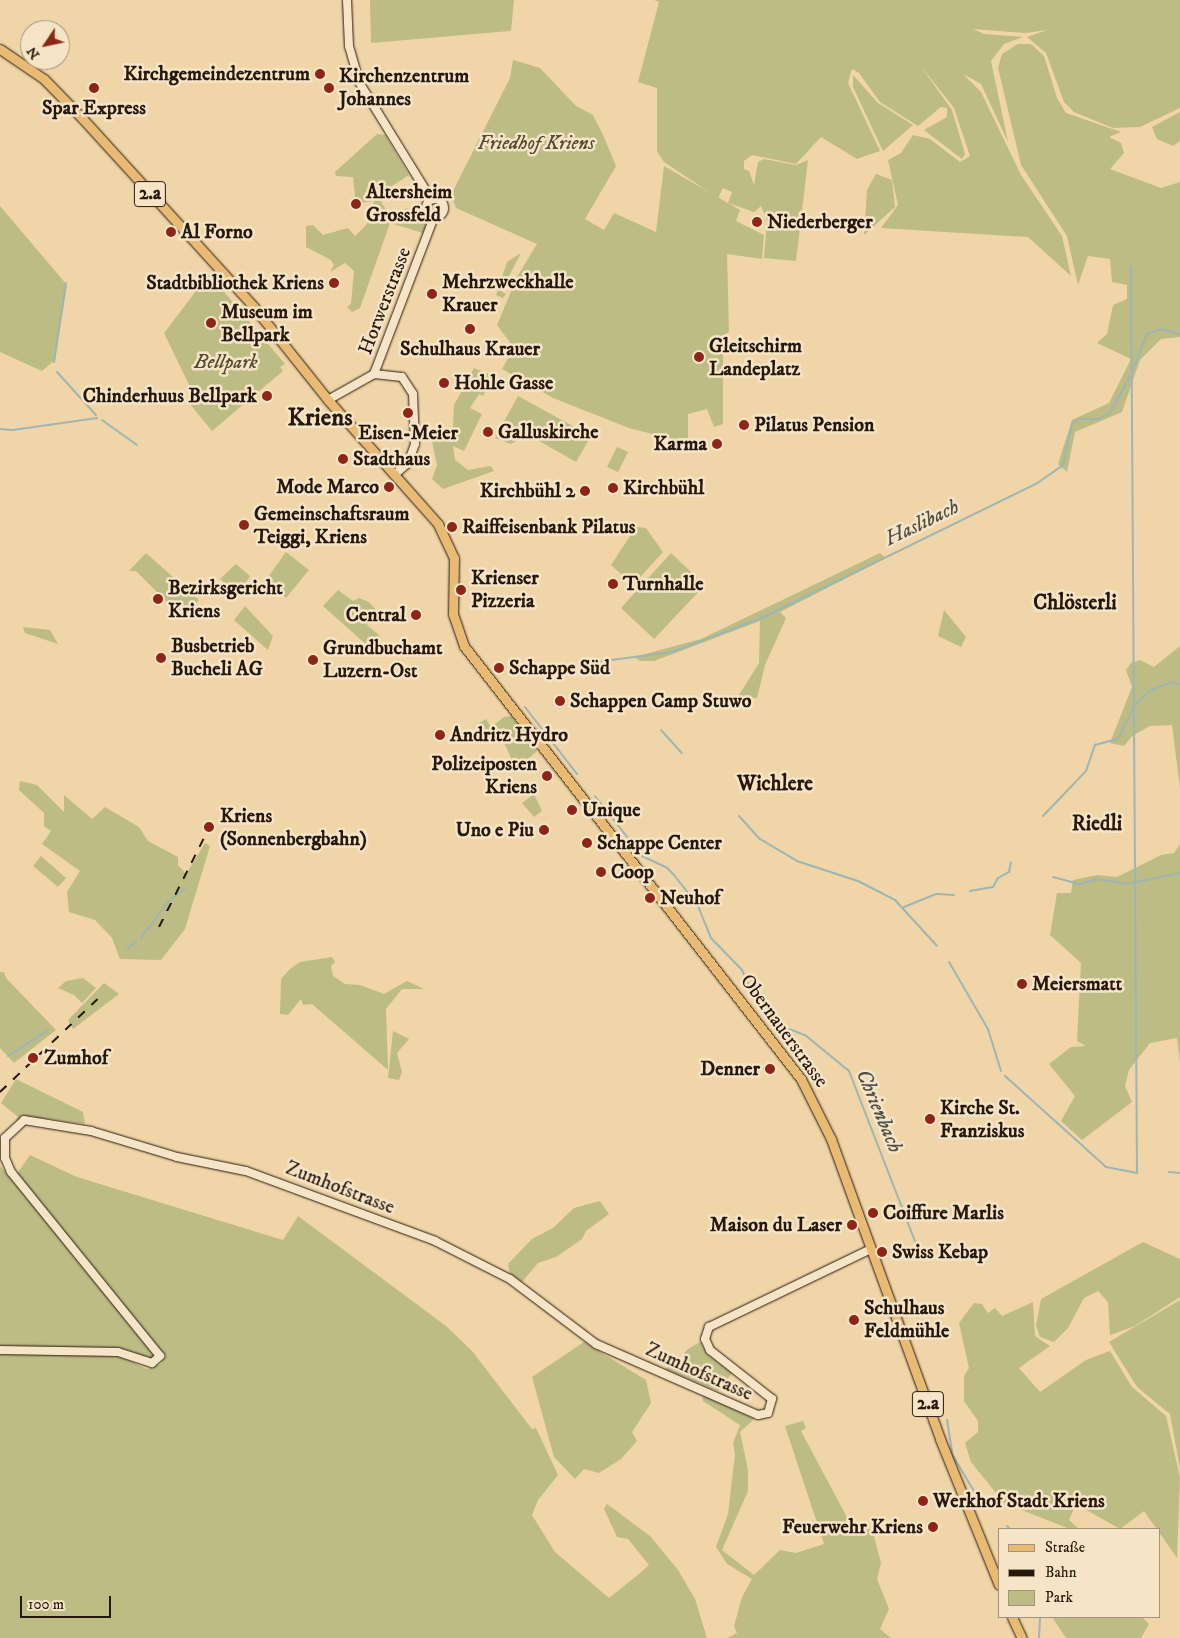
<!DOCTYPE html>
<html>
<head>
<meta charset="utf-8">
<style>
  body { margin:0 }
  #map { position:relative; width:1180px; height:1638px; overflow:hidden; background:#f0d5a8; font-family:"IM FELL DW Pica",serif }
  div>[style] { position:absolute }
  [style*='--x'] { left:calc(var(--x)*1px); top:calc(var(--y)*1px); width:calc(var(--w)*1px); rotate:calc(var(--a)*1deg) }
  .green>* { inset:0; background:#bdbc85 }
  .stream>* { height:2px; margin:-1px; padding:0 1px; transform-origin:1px; border-radius:1px; background:#9eb6b2 }
  .roads { filter:drop-shadow(0 0 1px #27180d) drop-shadow(0 0 1px #27180d) }
  .secondary>* { height:8px; margin:-4px; padding:0 4px; transform-origin:4px; border-radius:4px; background:#f5e4c6 }
  .secondary>.ring { margin:-4px; padding:0; box-sizing:content-box; background:none; border:8px solid #f5e4c6; border-radius:50% }
  .primary>* { height:9px; margin:-4.5px; padding:0 4.5px; transform-origin:4.5px; border-radius:4.5px; background:#e8ba74 }
  .rail>* { height:2px; margin-top:-1px; transform-origin:0; background:repeating-linear-gradient(90deg,#27180d 0 9px,transparent 0 18px) }
  .dots>* { width:14px; height:14px; translate:-50% -50%; box-sizing:border-box; border:2px solid #f5e4c6; border-radius:50% }
  span { translate:-50% -50%; white-space:nowrap; text-align:center; line-height:1.15; -webkit-text-stroke:5px #f5e4c6; paint-order:stroke }
  .shield-label span { padding:1px 4px; background:#f5e4c6; border:1px solid; border-radius:4px; -webkit-text-stroke-width:0 }
  .shield-label { font-size:19px; color:#27180d; font-weight:700 }
  .poi-label { font-size:20px; color:#27180d; font-weight:700 }
  .right { translate:-100% -50%; text-align:right }
  .left { translate:0 -50%; text-align:left }
  .park-label { font-size:20px; color:#544931; font-style:italic }
  .street-label { font-size:20px; color:#27180d }
  .water-label { font-size:21px; color:#514f47; font-style:italic }
  .neighbourhood-label { font-size:21px; color:#27180d; font-weight:700 }
  .district-label { font-size:25px; color:#27180d; font-weight:700 }
  .legend { position:absolute; left:998px; top:1528px; width:162px; height:90px; box-sizing:border-box; background:#f5e4c6; border:1px solid #a3927c; margin:0; padding:6px 9px; list-style:none; font-size:15px; color:#27180d }
  .legend li { display:flex; align-items:center; gap:10px; height:25px }
  .legend b { width:25px; border:1px solid #a3927c }
  .north { position:absolute; left:20px; top:20px; width:50px; height:50px; box-sizing:border-box; background:#f5e4c6; border:1px solid #a3927c; border-radius:50%; rotate:236deg; font-size:14px; font-weight:700; line-height:20px; text-align:center; color:#27180d }
  .north::after { content:''; display:block; margin:auto; width:18px; height:22px; background:#8f2418; clip-path:polygon(50% 0,100% 100%,50% 72%,0 100%) }
  .scale { position:absolute; left:20px; top:1596px; width:91px; height:22px; box-sizing:border-box; border:2px solid #27180d; border-top:0; padding-left:6px; font-size:15px; line-height:18px; white-space:nowrap; color:#27180d; -webkit-text-stroke:4px #f5e4c6; paint-order:stroke }
</style>
</head>
<body>
<div id="map">
  <div class="green">
    <div style="clip-path:polygon(370px 0,514px 0,511px 31px,371px 43px)"></div>
    <div style="clip-path:polygon(654px 0,1180px 0,1180px 108px,1140px 127px,1113px 128px,1074px 112px,1064px 102px,1046px 53px,1027px 37px,1047px 30px,1026px 33px,973px 29px,984px 34px,1023px 37px,1004px 44px,991px 61px,1008px 142px,981px 84px,963px 74px,981px 92px,1021px 175px,1062px 236px,1071px 276px,1028px 237px,881px 228px,898px 205px,888px 160px,901px 153px,913px 135px,930px 139px,960px 162px,970px 156px,954px 108px,920px 65px,952px 110px,965px 154px,962px 159px,924px 130px,947px 117px,947px 108px,941px 107px,918px 126px,880px 102px,859px 73px,852px 69px,848px 83px,880px 151px,857px 159px,821px 137px,796px 164px,752px 155px,744px 161px,744px 169px,749px 171px,754px 185px,758px 162px,764px 159px,796px 165px,808px 160px,796px 261px,764px 258px,767px 220px,761px 206px,754px 212px,728px 203px,732px 192px,723px 188px,718px 198px,664px 162px,657px 151px,657px 88px,638px 82px,659px 2px)"></div>
    <div style="clip-path:polygon(1018px 44px,1031px 44px,1044px 56px,1057px 98px,1066px 113px,1121px 132px,1109px 137px,1121px 143px,1124px 153px,1110px 169px,1161px 188px,1180px 182px,1180px 337px,1161px 339px,1140px 360px,1122px 412px,1075px 432px,1067px 472px,1058px 464px,1072px 420px,1109px 403px,1131px 359px,1097px 343px,1107px 334px,1113px 305px,1127px 299px,1127px 285px,1112px 282px,1110px 259px,1088px 256px,1078px 285px,1067px 236px,1021px 165px,998px 68px,1002px 54px)"></div>
    <div style="clip-path:polygon(513px 60px,540px 68px,576px 106px,593px 115px,603px 135px,616px 166px,585px 219px,604px 230px,614px 213px,656px 232px,664px 166px,740px 210px,736px 221px,764px 235px,762px 259px,727px 254px,729px 332px,723px 336px,723px 424px,714px 427px,707px 409px,688px 414px,688px 438px,672px 439px,629px 428px,553px 398px,502px 369px,514px 348px,497px 325px,517px 277px,537px 244px,456px 208px,451px 195px,510px 78px)"></div>
    <div style="clip-path:polygon(853px 75px,878px 103px,913px 125px,883px 151px,853px 87px)"></div>
    <div style="clip-path:polygon(1180px 112px,1180px 141px,1173px 146px,1157px 139px,1152px 127px)"></div>
    <div style="clip-path:polygon(377px 134px,385px 135px,409px 175px,380px 194px,384px 200px,381px 202px,392px 218px,407px 208px,412px 214px,429px 219px,423px 233px,390px 223px,360px 308px,352px 312px,347px 307px,351px 304px,354px 271px,345px 263px,330px 272px,334px 265px,331px 260px,306px 247px,306px 226px,313px 225px,323px 235px,348px 228px,355px 236px,367px 224px,374px 201px,360px 203px,355px 197px,353px 177px,336px 176px,335px 172px)"></div>
    <div style="clip-path:polygon(876px 174px,892px 180px,895px 207px,864px 235px,867px 190px)"></div>
    <div style="clip-path:polygon(0 206px,67px 285px,55px 360px,42px 371px,0 352px)"></div>
    <div style="clip-path:polygon(521px 253px,501px 291px,506px 294px,503px 298px,496px 295px,507px 262px)"></div>
    <div style="clip-path:polygon(209px 274px,285px 364px,280px 367px,283px 371px,212px 431px,189px 403px,192px 391px,164px 333px)"></div>
    <div style="clip-path:polygon(474px 368px,493px 376px,483px 396px,479px 394px,470px 408px,482px 414px,464px 451px,453px 446px,455px 460px,468px 470px,491px 466px,494px 471px,443px 489px,432px 479px,437px 465px,430px 432px,453px 428px,454px 405px)"></div>
    <div style="clip-path:polygon(518px 396px,591px 436px,576px 462px,527px 434px,511px 444px,495px 438px)"></div>
    <div style="clip-path:polygon(617px 447px,628px 452px,618px 472px,607px 467px)"></div>
    <div style="clip-path:polygon(636px 527px,646px 528px,663px 552px,633px 585px,611px 565px)"></div>
    <div style="clip-path:polygon(286px 552px,309px 570px,286px 598px,266px 580px)"></div>
    <div style="clip-path:polygon(146px 553px,199px 600px,183px 618px,136px 571px,129px 571px)"></div>
    <div style="clip-path:polygon(671px 553px,705px 585px,654px 639px,621px 608px)"></div>
    <div style="clip-path:polygon(880px 553px,886px 558px,780px 612px,786px 618px,765px 665px,757px 698px,737px 698px,759px 663px,760px 621px,654px 661px,640px 661px,634px 657px,701px 639px)"></div>
    <div style="clip-path:polygon(236px 564px,250px 576px,238px 595px,220px 579px)"></div>
    <div style="clip-path:polygon(338px 590px,353px 601px,359px 598px,369px 602px,378px 612px,367px 625px,380px 636px,376px 644px,369px 647px,323px 606px)"></div>
    <div style="clip-path:polygon(245px 606px,273px 636px,268px 650px,234px 620px)"></div>
    <div style="clip-path:polygon(944px 610px,966px 637px,961px 647px,938px 636px)"></div>
    <div style="clip-path:polygon(23px 627px,50px 630px,58px 644px,25px 633px)"></div>
    <div style="clip-path:polygon(1180px 646px,1180px 788px,1172px 725px,1150px 726px,1132px 736px,1124px 746px,1110px 743px,1132px 687px,1126px 670px,1131px 663px,1140px 660px,1154px 667px)"></div>
    <div style="clip-path:polygon(511px 716px,537px 751px,522px 764px,500px 772px,500px 763px,512px 760px,501px 736px,489px 741px,479px 723px,486px 719px,491px 727px,504px 717px)"></div>
    <div style="clip-path:polygon(20px 781px,37px 785px,64px 812px,64px 795px,92px 819px,105px 807px,139px 827px,148px 841px,178px 857px,178px 865px,186px 874px,205px 843px,210px 846px,185px 929px,161px 960px,120px 959px,112px 938px,95px 920px,69px 912px,67px 892px,80px 871px,42px 844px,51px 831px,44px 826px,44px 813px,19px 790px)"></div>
    <div style="clip-path:polygon(534px 794px,542px 811px,534px 817px,522px 803px)"></div>
    <div style="clip-path:polygon(1180px 844px,1180px 1062px,1177px 1038px,1150px 1043px,1129px 1070px,1125px 1086px,1132px 1102px,1082px 1140px,1061px 1121px,1075px 1096px,1049px 1064px,1071px 1047px,1086px 1046px,1077px 1041px,1081px 963px,1050px 935px,1057px 893px,1071px 893px,1073px 880px,1097px 875px,1117px 877px,1161px 855px,1174px 853px)"></div>
    <div style="clip-path:polygon(41px 856px,66px 878px,58px 887px,33px 866px)"></div>
    <div style="clip-path:polygon(332px 957px,335px 962px,331px 966px,333px 976px,345px 984px,360px 985px,384px 994px,407px 981px,424px 989px,402px 989px,386px 1009px,388px 1070px,312px 1004px,303px 1005px,301px 999px,288px 1015px,280px 1014px,281px 979px,290px 969px,300px 962px)"></div>
    <div style="clip-path:polygon(0 972px,4px 972px,6px 978px,56px 1030px,14px 1063px,0 1048px)"></div>
    <div style="clip-path:polygon(83px 978px,96px 988px,82px 1003px,74px 995px,58px 988px,66px 981px)"></div>
    <div style="clip-path:polygon(104px 983px,119px 994px,73px 1029px,68px 1020px)"></div>
    <div style="clip-path:polygon(393px 1031px,409px 1039px,397px 1053px,402px 1072px,399px 1080px,388px 1078px)"></div>
    <div style="clip-path:polygon(16px 1079px,83px 1112px,85px 1124px,43px 1118px,16px 1121px,18px 1117px,1px 1103px)"></div>
    <div style="clip-path:polygon(30px 1155px,77px 1177px,283px 1240px,298px 1216px,446px 1326px,472px 1351px,532px 1429px,536px 1428px,558px 1475px,538px 1500px,532px 1515px,555px 1552px,609px 1598px,639px 1574px,649px 1565px,628px 1539px,617px 1537px,604px 1509px,607px 1504px,650px 1536px,678px 1570px,695px 1599px,707px 1638px,0 1638px,0 1351px,117px 1355px,147px 1369px,161px 1364px,165px 1355px,16px 1175px)"></div>
    <div style="clip-path:polygon(0 1166px,156px 1348px,155px 1360px,119px 1351px,0 1348px)"></div>
    <div style="clip-path:polygon(600px 1201px,609px 1214px,586px 1231px,582px 1239px,556px 1257px,538px 1263px,522px 1282px,510px 1274px,508px 1264px,532px 1239px,553px 1228px,574px 1208px)"></div>
    <div style="clip-path:polygon(1143px 1242px,1180px 1259px,1180px 1297px,1135px 1326px,1110px 1335px,1108px 1302px,1098px 1291px,1084px 1298px,1068px 1328px,1054px 1342px,1040px 1337px,1036px 1326px,1041px 1299px)"></div>
    <div style="clip-path:polygon(1180px 1300px,1180px 1469px,1170px 1414px,1137px 1387px,1109px 1342px)"></div>
    <div style="clip-path:polygon(1033px 1302px,1035px 1336px,1050px 1346px,1019px 1368px,1040px 1392px,1086px 1360px,1110px 1351px,1132px 1387px,1166px 1416px,1180px 1477px,1177px 1558px,1144px 1511px,1120px 1529px,1076px 1504px,1069px 1520px,1079px 1529px,1070px 1529px,1004px 1503px,971px 1462px,965px 1443px,978px 1432px,978px 1421px,964px 1401px,964px 1376px,969px 1368px,959px 1323px,974px 1303px,982px 1304px,988px 1313px,995px 1308px,1002px 1316px)"></div>
    <div style="clip-path:polygon(584px 1342px,646px 1380px,651px 1403px,632px 1432px,637px 1441px,621px 1459px,599px 1473px,584px 1469px,575px 1479px,554px 1457px,532px 1377px)"></div>
    <div style="clip-path:polygon(700px 1342px,708px 1355px,732px 1373px,718px 1391px,664px 1369px,677px 1363px,686px 1357px,684px 1353px,688px 1349px)"></div>
    <div style="clip-path:polygon(702px 1393px,754px 1419px,740px 1432px,748px 1470px,748px 1491px,722px 1550px,754px 1575px,780px 1550px,796px 1553px,824px 1544px,785px 1426px,803px 1421px,806px 1428px,801px 1431px,850px 1523px,861px 1522px,873px 1533px,881px 1563px,877px 1579px,889px 1609px,880px 1629px,891px 1638px,727px 1638px,737px 1633px,734px 1626px,742px 1597px,752px 1579px,727px 1564px,716px 1547px,728px 1514px,735px 1454px,733px 1443px,740px 1425px,703px 1401px)"></div>
    <div style="clip-path:polygon(1052px 1617px,1142px 1617px,1149px 1624px,1141px 1638px,1066px 1638px)"></div>
  </div>
  <div class="stream">
    <div style="--x:54;--y:362;--w:80;--a:-81.4"></div>
    <div style="--x:57;--y:372;--w:58;--a:47.8"></div>
    <div style="--x:1132;--y:372;--w:41;--a:-68.5"></div>
    <div style="--x:1147;--y:334;--w:16;--a:-18"></div>
    <div style="--x:1162;--y:329;--w:19;--a:16"></div>
    <div style="--x:102;--y:420;--w:43;--a:35.5"></div>
    <div style="--x:0;--y:429;--w:13;--a:4"></div>
    <div style="--x:13;--y:430;--w:85;--a:-8.1"></div>
    <div style="--x:596;--y:662;--w:77;--a:-7.5"></div>
    <div style="--x:672;--y:652;--w:98;--a:-20.8"></div>
    <div style="--x:764;--y:617;--w:303;--a:-26.1"></div>
    <div style="--x:1036;--y:484;--w:33;--a:-35"></div>
    <div style="--x:1063;--y:465;--w:42;--a:-77.6"></div>
    <div style="--x:1072;--y:424;--w:8;--a:-40"></div>
    <div style="--x:1078;--y:419;--w:21;--a:0"></div>
    <div style="--x:1099;--y:419;--w:13;--a:-29"></div>
    <div style="--x:1110;--y:413;--w:42;--a:-61.6"></div>
    <div style="--x:525;--y:707;--w:85;--a:52.2"></div>
    <div style="--x:661;--y:730;--w:31;--a:48"></div>
    <div style="--x:595;--y:796;--w:76;--a:51.9"></div>
    <div style="--x:642;--y:856;--w:26;--a:25"></div>
    <div style="--x:666;--y:867;--w:11;--a:45"></div>
    <div style="--x:674;--y:875;--w:39;--a:52"></div>
    <div style="--x:698;--y:906;--w:35;--a:68"></div>
    <div style="--x:711;--y:938;--w:45;--a:45.9"></div>
    <div style="--x:742;--y:970;--w:24;--a:66"></div>
    <div style="--x:739;--y:816;--w:31;--a:48"></div>
    <div style="--x:760;--y:839;--w:43;--a:30.7"></div>
    <div style="--x:797;--y:861;--w:64;--a:18.2"></div>
    <div style="--x:858;--y:881;--w:42;--a:27.2"></div>
    <div style="--x:895;--y:900;--w:62;--a:47.6"></div>
    <div style="--x:1043;--y:816;--w:62;--a:-46.3"></div>
    <div style="--x:1086;--y:771;--w:28;--a:-71"></div>
    <div style="--x:1095;--y:745;--w:24;--a:-15"></div>
    <div style="--x:1118;--y:739;--w:38;--a:-63"></div>
    <div style="--x:1135;--y:705;--w:22;--a:-43"></div>
    <div style="--x:1151;--y:690;--w:22;--a:-21"></div>
    <div style="--x:1172;--y:682;--w:8;--a:14"></div>
    <div style="--x:1053;--y:877;--w:28;--a:15"></div>
    <div style="--x:1080;--y:884;--w:18;--a:-16"></div>
    <div style="--x:1097;--y:879;--w:30;--a:9"></div>
    <div style="--x:1127;--y:884;--w:54;--a:-11.7"></div>
    <div style="--x:970;--y:891;--w:23;--a:-10"></div>
    <div style="--x:993;--y:887;--w:10;--a:-61"></div>
    <div style="--x:998;--y:878;--w:13;--a:-29"></div>
    <div style="--x:1009;--y:872;--w:10;--a:-79"></div>
    <div style="--x:904;--y:907;--w:35;--a:-22"></div>
    <div style="--x:937;--y:894;--w:17;--a:3"></div>
    <div style="--x:141;--y:938;--w:45;--a:-53.1"></div>
    <div style="--x:168;--y:902;--w:22;--a:-39"></div>
    <div style="--x:126;--y:950;--w:13;--a:-39"></div>
    <div style="--x:949;--y:962;--w:78;--a:59.8"></div>
    <div style="--x:988;--y:1029;--w:44;--a:72.8"></div>
    <div style="--x:755;--y:1000;--w:32;--a:49"></div>
    <div style="--x:776;--y:1024;--w:31;--a:21"></div>
    <div style="--x:805;--y:1035;--w:57;--a:39.3"></div>
    <div style="--x:849;--y:1071;--w:186;--a:68.8"></div>
    <div style="--x:8;--y:1056;--w:46;--a:-32.7"></div>
    <div style="--x:1005;--y:1076;--w:136;--a:42"></div>
    <div style="--x:1106;--y:1167;--w:32;--a:11"></div>
    <div style="--x:1137;--y:1173;--w:906;--a:-90.38"></div>
    <div style="--x:1169;--y:1172;--w:11;--a:5"></div>
    <div style="--x:947;--y:1420;--w:36;--a:81"></div>
    <div style="--x:953;--y:1456;--w:49;--a:59.2"></div>
    <div style="--x:978;--y:1498;--w:15;--a:23"></div>
    <div style="--x:1007;--y:1526;--w:4;--a:45"></div>
    <div style="--x:1039;--y:1638;--w:21;--a:-87"></div>
  </div>
  <div class="roads">
    <div class="secondary">
      <div style="--x:347;--y:0;--w:46;--a:87.5"></div>
      <div style="--x:349;--y:46;--w:37;--a:74"></div>
      <div style="--x:359;--y:82;--w:137;--a:58.4"></div>
      <div class="ring" style="left:426px;top:199px;width:10px;height:10px"></div>
      <div style="--x:374;--y:374;--w:28;--a:6"></div>
      <div style="--x:402;--y:377;--w:20;--a:57"></div>
      <div style="--x:413;--y:394;--w:50;--a:87.7"></div>
      <div style="--x:415;--y:444;--w:20;--a:110"></div>
      <div style="--x:408;--y:463;--w:18;--a:139"></div>
      <div style="--x:328;--y:400;--w:53;--a:-29.5"></div>
      <div style="--x:374;--y:374;--w:168;--a:-69.1"></div>
      <div style="--x:0;--y:1350;--w:118;--a:1"></div>
      <div style="--x:118;--y:1352;--w:36;--a:18"></div>
      <div style="--x:152;--y:1363;--w:11;--a:-41"></div>
      <div style="--x:160;--y:1356;--w:237;--a:-129"></div>
      <div style="--x:11;--y:1172;--w:15;--a:-113"></div>
      <div style="--x:5;--y:1158;--w:20;--a:-90"></div>
      <div style="--x:5;--y:1138;--w:26;--a:-43"></div>
      <div style="--x:24;--y:1120;--w:68;--a:9.3"></div>
      <div style="--x:91;--y:1131;--w:90;--a:16.8"></div>
      <div style="--x:177;--y:1157;--w:70;--a:11.5"></div>
      <div style="--x:246;--y:1171;--w:202;--a:20.3"></div>
      <div style="--x:435;--y:1241;--w:84;--a:26.9"></div>
      <div style="--x:510;--y:1279;--w:108;--a:37.1"></div>
      <div style="--x:596;--y:1344;--w:177;--a:23.7"></div>
      <div style="--x:758;--y:1415;--w:10;--a:-11"></div>
      <div style="--x:768;--y:1413;--w:15;--a:-74"></div>
      <div style="--x:772;--y:1399;--w:79;--a:-141.7"></div>
      <div style="--x:710;--y:1350;--w:12;--a:-114"></div>
      <div style="--x:705;--y:1339;--w:13;--a:-72"></div>
      <div style="--x:709;--y:1327;--w:180;--a:-25.7"></div>
    </div>
    <div class="primary">
      <div style="--x:0;--y:49;--w:53;--a:34.3"></div>
      <div style="--x:44;--y:79;--w:56;--a:45.7"></div>
      <div style="--x:83;--y:119;--w:253;--a:47.7"></div>
      <div style="--x:253;--y:306;--w:120;--a:51.4"></div>
      <div style="--x:328;--y:400;--w:166;--a:48.4"></div>
      <div style="--x:438;--y:524;--w:38;--a:65"></div>
      <div style="--x:454;--y:558;--w:56;--a:91"></div>
      <div style="--x:453;--y:614;--w:34;--a:71"></div>
      <div style="--x:464;--y:646;--w:549;--a:52.11"></div>
      <div style="--x:801;--y:1079;--w:67;--a:63.4"></div>
      <div style="--x:831;--y:1139;--w:319;--a:70"></div>
      <div style="--x:940;--y:1439;--w:157;--a:68"></div>
      <div style="--x:1012;--y:1617;--w:23;--a:65"></div>
    </div>
  </div>
  <div class="rail">
    <div style="--x:159;--y:927;--w:104;--a:-63.2"></div>
    <div style="--x:0;--y:1092;--w:141;--a:-43.6"></div>
  </div>
  <div class="dots">
    <div style="left:320px;top:74px;background:#8f2418"></div>
    <div style="left:94px;top:88px;background:#8f2418"></div>
    <div style="left:329px;top:88px;background:#8f2418"></div>
    <div style="left:356px;top:204px;background:#8f2418"></div>
    <div style="left:757px;top:222px;background:#8f2418"></div>
    <div style="left:171px;top:232px;background:#8f2418"></div>
    <div style="left:334px;top:283px;background:#8f2418"></div>
    <div style="left:432px;top:294px;background:#8f2418"></div>
    <div style="left:211px;top:323px;background:#8f2418"></div>
    <div style="left:470px;top:329px;background:#8f2418"></div>
    <div style="left:699px;top:357px;background:#8f2418"></div>
    <div style="left:444px;top:383px;background:#8f2418"></div>
    <div style="left:267px;top:396px;background:#8f2418"></div>
    <div style="left:408px;top:413px;background:#8f2418"></div>
    <div style="left:744px;top:425px;background:#8f2418"></div>
    <div style="left:488px;top:432px;background:#8f2418"></div>
    <div style="left:717px;top:444px;background:#8f2418"></div>
    <div style="left:343px;top:459px;background:#8f2418"></div>
    <div style="left:389px;top:487px;background:#8f2418"></div>
    <div style="left:613px;top:488px;background:#8f2418"></div>
    <div style="left:585px;top:491px;background:#8f2418"></div>
    <div style="left:244px;top:525px;background:#8f2418"></div>
    <div style="left:452px;top:527px;background:#8f2418"></div>
    <div style="left:613px;top:584px;background:#8f2418"></div>
    <div style="left:461px;top:590px;background:#8f2418"></div>
    <div style="left:158px;top:599px;background:#8f2418"></div>
    <div style="left:416px;top:615px;background:#8f2418"></div>
    <div style="left:161px;top:658px;background:#8f2418"></div>
    <div style="left:313px;top:660px;background:#8f2418"></div>
    <div style="left:499px;top:668px;background:#8f2418"></div>
    <div style="left:560px;top:701px;background:#8f2418"></div>
    <div style="left:440px;top:735px;background:#8f2418"></div>
    <div style="left:547px;top:776px;background:#8f2418"></div>
    <div style="left:572px;top:810px;background:#8f2418"></div>
    <div style="left:209px;top:827px;background:#8f2418"></div>
    <div style="left:544px;top:830px;background:#8f2418"></div>
    <div style="left:587px;top:843px;background:#8f2418"></div>
    <div style="left:601px;top:872px;background:#8f2418"></div>
    <div style="left:650px;top:898px;background:#8f2418"></div>
    <div style="left:1022px;top:984px;background:#8f2418"></div>
    <div style="left:33px;top:1058px;background:#8f2418"></div>
    <div style="left:770px;top:1069px;background:#8f2418"></div>
    <div style="left:930px;top:1119px;background:#8f2418"></div>
    <div style="left:873px;top:1213px;background:#8f2418"></div>
    <div style="left:852px;top:1225px;background:#8f2418"></div>
    <div style="left:882px;top:1252px;background:#8f2418"></div>
    <div style="left:854px;top:1320px;background:#8f2418"></div>
    <div style="left:923px;top:1501px;background:#8f2418"></div>
    <div style="left:933px;top:1527px;background:#8f2418"></div>
  </div>
  <div class="shield-label">
    <span style="left:150px;top:194px">2.a</span>
    <span style="left:928px;top:1404px">2.a</span>
  </div>
  <div class="poi-label">
    <span class="right" style="left:310px;top:74px">Kirchgemeindezentrum</span>
    <span class="left" style="left:339px;top:88px">Kirchenzentrum<br>Johannes</span>
    <span style="left:94px;top:108px">Spar Express</span>
    <span class="left" style="left:366px;top:204px">Altersheim<br>Grossfeld</span>
    <span class="left" style="left:767px;top:222px">Niederberger</span>
    <span class="left" style="left:181px;top:232px">Al Forno</span>
    <span class="left" style="left:442px;top:294px">Mehrzweckhalle<br>Krauer</span>
    <span class="right" style="left:324px;top:283px">Stadtbibliothek Kriens</span>
    <span class="left" style="left:221px;top:324px">Museum im<br>Bellpark</span>
    <span class="left" style="left:709px;top:358px">Gleitschirm<br>Landeplatz</span>
    <span style="left:470px;top:349px">Schulhaus Krauer</span>
    <span class="left" style="left:454px;top:383px">Hohle Gasse</span>
    <span class="right" style="left:257px;top:396px">Chinderhuus Bellpark</span>
    <span class="left" style="left:754px;top:425px">Pilatus Pension</span>
    <span class="left" style="left:498px;top:432px">Galluskirche</span>
    <span style="left:408px;top:433px">Eisen-Meier</span>
    <span class="right" style="left:707px;top:444px">Karma</span>
    <span class="left" style="left:353px;top:459px">Stadthaus</span>
    <span class="right" style="left:379px;top:487px">Mode Marco</span>
    <span class="left" style="left:623px;top:488px">Kirchbühl</span>
    <span class="right" style="left:575px;top:491px">Kirchbühl 2</span>
    <span class="left" style="left:254px;top:526px">Gemeinschaftsraum<br>Teiggi, Kriens</span>
    <span class="left" style="left:462px;top:527px">Raiffeisenbank Pilatus</span>
    <span class="left" style="left:471px;top:590px">Krienser<br>Pizzeria</span>
    <span class="left" style="left:623px;top:584px">Turnhalle</span>
    <span class="left" style="left:168px;top:600px">Bezirksgericht<br>Kriens</span>
    <span class="right" style="left:406px;top:615px">Central</span>
    <span class="left" style="left:171px;top:658px">Busbetrieb<br>Bucheli AG</span>
    <span class="left" style="left:323px;top:660px">Grundbuchamt<br>Luzern-Ost</span>
    <span class="left" style="left:509px;top:668px">Schappe Süd</span>
    <span class="left" style="left:570px;top:701px">Schappen Camp Stuwo</span>
    <span class="left" style="left:450px;top:735px">Andritz Hydro</span>
    <span class="right" style="left:537px;top:776px">Polizeiposten<br>Kriens</span>
    <span class="left" style="left:582px;top:810px">Unique</span>
    <span class="left" style="left:220px;top:828px">Kriens<br>(Sonnenbergbahn)</span>
    <span class="right" style="left:534px;top:830px">Uno e Piu</span>
    <span class="left" style="left:597px;top:843px">Schappe Center</span>
    <span class="left" style="left:611px;top:872px">Coop</span>
    <span class="left" style="left:660px;top:898px">Neuhof</span>
    <span class="left" style="left:1032px;top:984px">Meiersmatt</span>
    <span class="left" style="left:44px;top:1058px">Zumhof</span>
    <span class="right" style="left:760px;top:1069px">Denner</span>
    <span class="left" style="left:940px;top:1120px">Kirche St.<br>Franziskus</span>
    <span class="left" style="left:883px;top:1213px">Coiffure Marlis</span>
    <span class="right" style="left:842px;top:1225px">Maison du Laser</span>
    <span class="left" style="left:892px;top:1252px">Swiss Kebap</span>
    <span class="left" style="left:864px;top:1320px">Schulhaus<br>Feldmühle</span>
    <span class="left" style="left:933px;top:1501px">Werkhof Stadt Kriens</span>
    <span class="right" style="left:923px;top:1527px">Feuerwehr Kriens</span>
  </div>
  <div class="park-label">
    <span style="left:536px;top:143px">Friedhof Kriens</span>
    <span style="left:226px;top:362px">Bellpark</span>
  </div>
  <div class="street-label">
    <span style="left:385px;top:301px;rotate:-69deg">Horwerstrasse</span>
    <span style="left:784px;top:1031px;rotate:54deg">Obernauerstrasse</span>
    <span style="left:340px;top:1188px;rotate:21deg">Zumhofstrasse</span>
    <span style="left:699px;top:1372px;rotate:24deg">Zumhofstrasse</span>
  </div>
  <div class="water-label">
    <span style="left:922px;top:523px;rotate:-26deg">Haslibach</span>
    <span style="left:879px;top:1111px;rotate:67deg">Chrienbach</span>
  </div>
  <div class="neighbourhood-label">
    <span style="left:1075px;top:603px">Chlösterli</span>
    <span style="left:775px;top:784px">Wichlere</span>
    <span style="left:1097px;top:824px">Riedli</span>
  </div>
  <div class="district-label">
    <span style="left:320px;top:418px">Kriens</span>
  </div>
  <ul class="legend">
  <li><b style="height:6px;background:#e8ba74"></b>Straße</li>
  <li><b style="height:6px;background:#27180d"></b>Bahn</li>
  <li><b style="height:14px;background:#bdbc85"></b>Park</li>
  </ul>
  <div class="north">N</div>
  <div class="scale">100 m</div>
</div>
</body>
</html>
